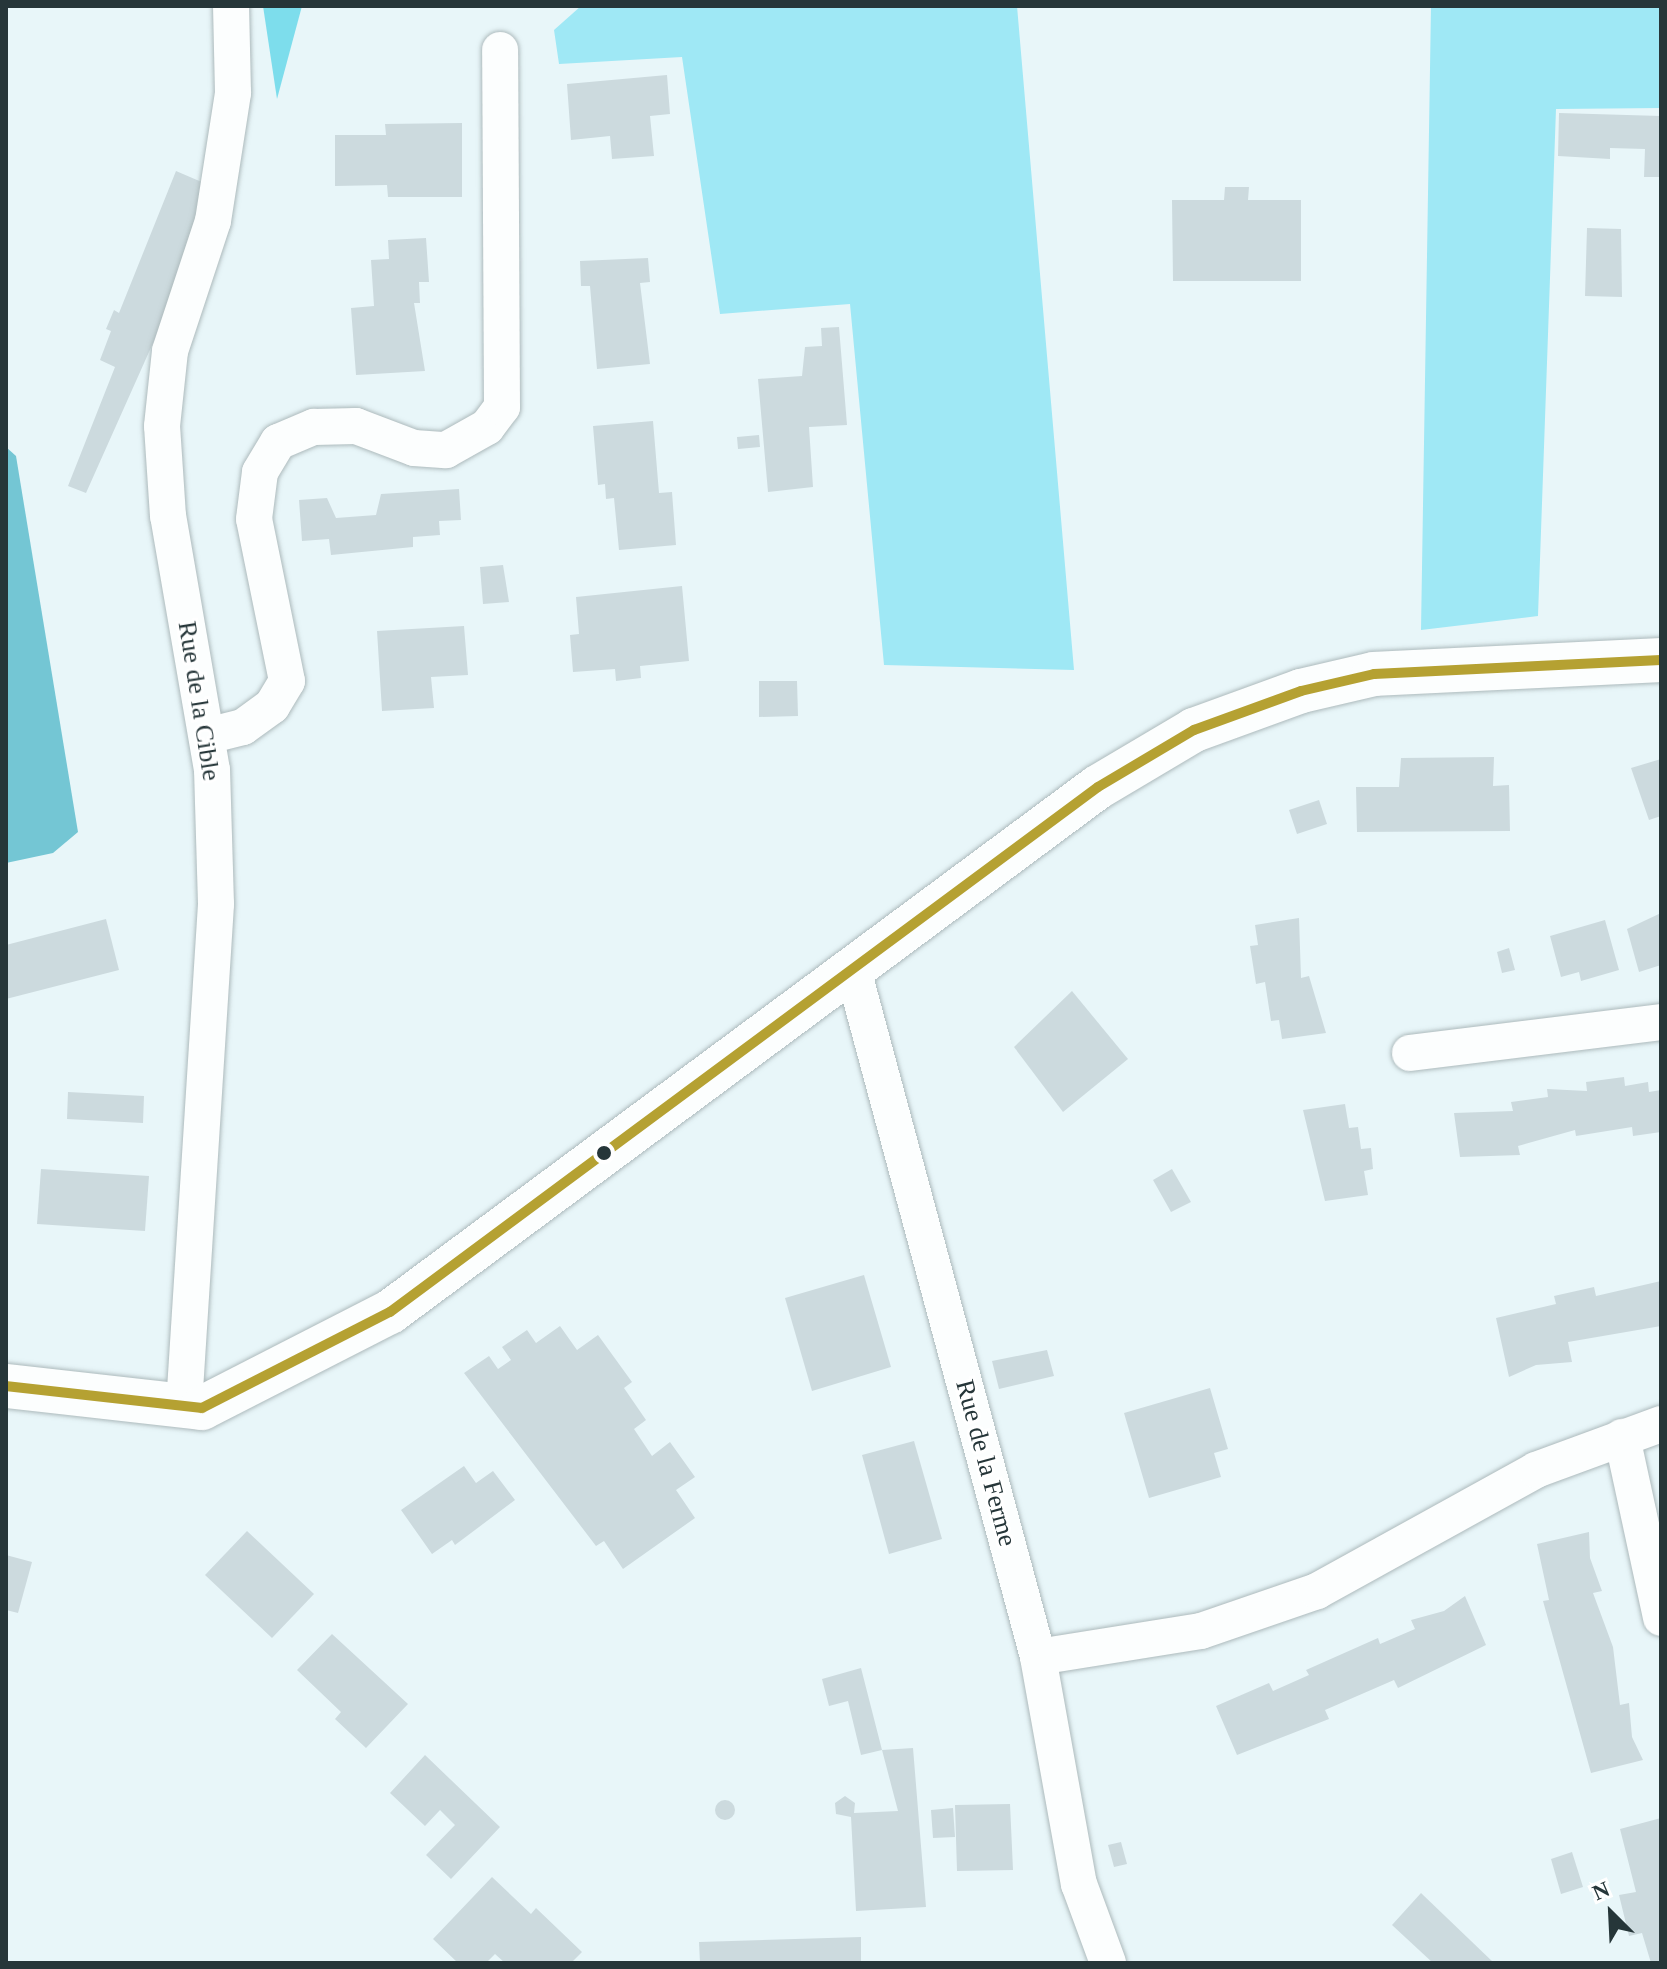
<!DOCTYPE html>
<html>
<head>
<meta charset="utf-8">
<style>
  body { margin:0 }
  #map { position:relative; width:1667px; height:1969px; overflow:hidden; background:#e8f6f9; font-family:Georgia,serif }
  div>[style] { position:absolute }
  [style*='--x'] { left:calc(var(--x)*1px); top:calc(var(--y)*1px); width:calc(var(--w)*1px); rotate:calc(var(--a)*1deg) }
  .green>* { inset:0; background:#9fe8f5 }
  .forest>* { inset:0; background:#7dddec }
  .water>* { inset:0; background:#74c6d4 }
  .building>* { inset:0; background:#ccdade }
  .round { border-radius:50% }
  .roads { filter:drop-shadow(0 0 2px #adbabc) drop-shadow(0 0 2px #adbabc) }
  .minor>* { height:36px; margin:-18px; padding:0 18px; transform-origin:18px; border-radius:18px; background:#fcfefe }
  .tertiary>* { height:44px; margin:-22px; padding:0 22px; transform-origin:22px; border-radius:22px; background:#fcfefe }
  .bus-1>* { height:10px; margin:-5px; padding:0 5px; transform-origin:5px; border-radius:5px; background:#b5a132 }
  .dots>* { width:22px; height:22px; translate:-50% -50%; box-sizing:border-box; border:4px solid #fff; border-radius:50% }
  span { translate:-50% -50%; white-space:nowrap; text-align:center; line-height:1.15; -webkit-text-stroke:6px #fff; paint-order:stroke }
  .street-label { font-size:26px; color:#263639 }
  .frame { position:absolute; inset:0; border:8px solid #263639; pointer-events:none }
  .north { position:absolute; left:1571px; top:1873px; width:80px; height:80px; -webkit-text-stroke:6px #fff; paint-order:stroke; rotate:336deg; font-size:22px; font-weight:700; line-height:32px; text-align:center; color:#263639 }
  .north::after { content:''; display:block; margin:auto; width:28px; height:36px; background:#263639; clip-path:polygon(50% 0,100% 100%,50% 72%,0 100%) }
</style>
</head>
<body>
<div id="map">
  <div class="green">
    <div style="clip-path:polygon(581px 6px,1017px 6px,1074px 670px,884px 665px,850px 304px,720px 314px,682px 57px,559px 64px,554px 30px)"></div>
    <div style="clip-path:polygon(1431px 6px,1661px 6px,1661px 108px,1556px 109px,1538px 616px,1421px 630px)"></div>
  </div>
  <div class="forest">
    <div style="clip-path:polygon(263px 6px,302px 6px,277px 99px)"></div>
  </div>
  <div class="water">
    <div style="clip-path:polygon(6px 447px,16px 456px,78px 832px,53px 853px,6px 863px)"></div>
  </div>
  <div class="building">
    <div style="clip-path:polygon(667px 75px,670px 114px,650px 116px,654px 156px,612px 159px,610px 136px,571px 140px,567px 84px)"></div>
    <div style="clip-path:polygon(1559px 113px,1661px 116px,1661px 177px,1644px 177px,1645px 149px,1610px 148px,1610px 159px,1558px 156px)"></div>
    <div style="clip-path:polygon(462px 123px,462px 197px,388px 197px,387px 185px,335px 186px,335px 135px,386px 135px,385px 124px)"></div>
    <div style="clip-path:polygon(176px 171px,211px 186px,199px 240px,86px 493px,68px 486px,115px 367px,100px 360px,111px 331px,106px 329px,114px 310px,119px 313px)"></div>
    <div style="clip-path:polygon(1225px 187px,1249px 187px,1248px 200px,1301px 200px,1301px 281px,1173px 281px,1172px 200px,1224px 200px)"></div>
    <div style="clip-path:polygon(1587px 228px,1621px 229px,1622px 297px,1585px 296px)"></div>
    <div style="clip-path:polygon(426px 238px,429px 282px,419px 282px,420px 303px,414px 303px,425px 371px,356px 375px,351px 308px,374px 306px,371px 260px,389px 259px,388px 240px)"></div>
    <div style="clip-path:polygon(648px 258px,650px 282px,640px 283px,650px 364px,597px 369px,590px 286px,581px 286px,580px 261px)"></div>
    <div style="clip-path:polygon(839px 327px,847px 425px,809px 427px,813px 487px,768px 492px,758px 379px,802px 376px,805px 347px,822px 346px,821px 328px)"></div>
    <div style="clip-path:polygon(653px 421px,659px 493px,672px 492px,676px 545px,619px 550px,614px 498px,606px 499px,605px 484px,598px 485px,593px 426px)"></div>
    <div style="clip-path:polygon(759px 435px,760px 447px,738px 449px,737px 437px)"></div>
    <div style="clip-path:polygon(459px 489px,461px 520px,439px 521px,440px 535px,413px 537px,413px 547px,331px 555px,329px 539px,302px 541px,299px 500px,327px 498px,336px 518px,376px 515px,381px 494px)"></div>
    <div style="clip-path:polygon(503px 565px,509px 602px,483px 604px,480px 567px)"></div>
    <div style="clip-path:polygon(682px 586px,689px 661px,640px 666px,641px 678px,616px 681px,615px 669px,573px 672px,570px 635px,579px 634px,576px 597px)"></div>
    <div style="clip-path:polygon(464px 626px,468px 675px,431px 677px,434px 708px,382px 711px,377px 631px)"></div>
    <div style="clip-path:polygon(759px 681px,797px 681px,798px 716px,759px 717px)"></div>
    <div style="clip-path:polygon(1494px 757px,1493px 786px,1509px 785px,1510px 831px,1357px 832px,1356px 787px,1399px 787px,1401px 758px)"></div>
    <div style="clip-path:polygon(1661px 759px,1661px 816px,1649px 820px,1631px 768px)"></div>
    <div style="clip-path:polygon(1319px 800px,1327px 824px,1297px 834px,1289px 810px)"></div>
    <div style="clip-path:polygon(1661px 913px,1661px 965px,1639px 972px,1627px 929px)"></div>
    <div style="clip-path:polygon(1299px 918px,1301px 978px,1309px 976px,1326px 1033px,1282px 1039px,1279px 1020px,1271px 1021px,1265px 982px,1256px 984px,1250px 946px,1258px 945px,1255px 925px)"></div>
    <div style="clip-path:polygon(106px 919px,119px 970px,6px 999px,6px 945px)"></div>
    <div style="clip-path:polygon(1605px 920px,1619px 970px,1581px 981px,1579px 972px,1561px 977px,1550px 936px)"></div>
    <div style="clip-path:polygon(1509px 948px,1515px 970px,1502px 973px,1497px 952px)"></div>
    <div style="clip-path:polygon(1072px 991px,1128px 1059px,1063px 1112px,1014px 1047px)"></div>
    <div style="clip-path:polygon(1624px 1077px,1625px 1086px,1648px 1082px,1649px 1092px,1661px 1090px,1661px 1132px,1633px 1136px,1632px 1127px,1576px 1136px,1575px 1130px,1518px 1146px,1520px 1155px,1460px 1157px,1454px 1113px,1513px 1111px,1511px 1102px,1548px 1097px,1547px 1089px,1587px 1091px,1586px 1082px)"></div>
    <div style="clip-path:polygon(68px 1092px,144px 1096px,143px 1123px,67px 1119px)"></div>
    <div style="clip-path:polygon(1345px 1104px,1349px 1128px,1358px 1127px,1361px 1149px,1371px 1148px,1373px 1169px,1364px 1171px,1368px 1195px,1325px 1201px,1303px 1110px)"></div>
    <div style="clip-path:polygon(41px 1169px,149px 1176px,145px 1231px,37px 1224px)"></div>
    <div style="clip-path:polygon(1172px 1169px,1191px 1202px,1171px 1212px,1153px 1180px)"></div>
    <div style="clip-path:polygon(864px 1275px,891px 1367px,812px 1391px,785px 1298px)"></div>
    <div style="clip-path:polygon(1661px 1281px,1661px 1326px,1568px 1342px,1572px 1362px,1536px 1365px,1509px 1377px,1496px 1318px,1556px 1304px,1554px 1296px,1594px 1287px,1596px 1296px)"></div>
    <div style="clip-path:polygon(560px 1326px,577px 1350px,598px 1335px,632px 1382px,624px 1388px,646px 1420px,634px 1429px,652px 1456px,670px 1442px,695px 1477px,676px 1490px,695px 1518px,623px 1569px,604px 1541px,596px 1546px,464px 1373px,489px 1356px,498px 1369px,511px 1360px,502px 1347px,527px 1330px,536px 1343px)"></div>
    <div style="clip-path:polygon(1047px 1350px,1054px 1376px,999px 1389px,992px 1361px)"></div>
    <div style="clip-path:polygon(1210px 1388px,1228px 1449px,1214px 1453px,1221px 1477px,1149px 1498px,1124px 1413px)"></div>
    <div style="clip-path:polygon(914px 1441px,942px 1539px,889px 1554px,862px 1455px)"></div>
    <div style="clip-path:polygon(464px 1466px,476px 1483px,493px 1471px,515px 1500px,455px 1545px,452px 1540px,432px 1554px,401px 1510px)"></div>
    <div style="clip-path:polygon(247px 1531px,314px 1594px,272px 1638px,205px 1575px)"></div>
    <div style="clip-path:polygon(1589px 1532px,1590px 1558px,1602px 1591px,1593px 1593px,1613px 1647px,1620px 1705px,1629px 1703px,1632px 1737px,1643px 1760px,1591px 1773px,1543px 1601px,1549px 1600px,1537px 1544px)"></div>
    <div style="clip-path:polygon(6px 1555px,32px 1562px,18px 1613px,6px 1610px)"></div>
    <div style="clip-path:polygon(1465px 1596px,1486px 1645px,1398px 1688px,1394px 1680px,1325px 1710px,1329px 1719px,1237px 1755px,1216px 1706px,1269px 1683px,1273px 1691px,1309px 1675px,1306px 1670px,1378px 1638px,1380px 1644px,1415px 1629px,1411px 1620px,1444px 1611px)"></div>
    <div style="clip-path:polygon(332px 1634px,408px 1704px,366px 1748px,335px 1719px,341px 1712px,297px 1670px)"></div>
    <div style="clip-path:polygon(861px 1668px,882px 1750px,861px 1755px,848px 1701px,829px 1706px,822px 1679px)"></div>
    <div style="clip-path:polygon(913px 1748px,926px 1907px,856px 1911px,851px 1817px,836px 1814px,835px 1803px,845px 1796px,855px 1803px,854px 1813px,898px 1811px,882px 1750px)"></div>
    <div style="clip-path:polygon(425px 1755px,500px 1827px,451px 1879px,426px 1855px,455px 1825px,440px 1810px,425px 1826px,390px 1793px)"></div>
    <div class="round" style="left:715px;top:1800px;width:20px;height:20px"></div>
    <div style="clip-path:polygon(1010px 1804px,1013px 1870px,957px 1871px,955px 1805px)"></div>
    <div style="clip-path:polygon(953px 1808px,955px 1837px,933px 1838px,931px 1810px)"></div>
    <div style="clip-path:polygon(1661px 1818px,1661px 1963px,1651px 1963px,1642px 1933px,1629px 1936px,1619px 1895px,1636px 1892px,1620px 1829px)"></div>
    <div style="clip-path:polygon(1121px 1842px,1127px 1864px,1114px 1867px,1108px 1845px)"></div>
    <div style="clip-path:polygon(1572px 1852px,1583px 1887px,1561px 1894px,1551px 1859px)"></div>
    <div style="clip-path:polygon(492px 1877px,531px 1914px,536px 1908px,582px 1952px,571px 1963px,505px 1963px,495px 1954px,486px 1963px,458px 1963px,433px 1939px)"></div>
    <div style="clip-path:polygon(1421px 1893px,1494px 1963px,1433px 1963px,1392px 1925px)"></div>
    <div style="clip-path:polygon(861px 1937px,861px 1963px,700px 1963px,699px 1942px)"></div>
  </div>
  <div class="roads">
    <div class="minor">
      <div style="--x:207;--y:736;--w:37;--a:-14"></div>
      <div style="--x:243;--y:727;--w:36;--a:-36"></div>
      <div style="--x:272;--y:706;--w:29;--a:-59"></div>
      <div style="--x:287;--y:681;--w:165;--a:-101.5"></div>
      <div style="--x:254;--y:519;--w:47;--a:-82.7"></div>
      <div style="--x:260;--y:472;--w:35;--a:-59"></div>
      <div style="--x:278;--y:442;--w:39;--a:-23"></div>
      <div style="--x:314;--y:427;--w:42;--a:-1.4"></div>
      <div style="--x:356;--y:426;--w:62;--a:20.8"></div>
      <div style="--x:414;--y:448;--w:32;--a:4"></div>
      <div style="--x:446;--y:450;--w:47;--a:-29.3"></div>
      <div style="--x:487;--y:427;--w:25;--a:-53"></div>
      <div style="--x:502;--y:407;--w:357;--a:-90.3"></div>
      <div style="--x:852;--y:966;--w:716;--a:74.93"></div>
      <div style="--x:1038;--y:1657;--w:231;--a:79.8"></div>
      <div style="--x:1079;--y:1884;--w:84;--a:69.8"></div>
      <div style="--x:1410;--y:1053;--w:253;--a:-7"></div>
      <div style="--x:184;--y:1406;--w:503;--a:-86.35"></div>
      <div style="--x:216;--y:904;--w:134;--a:-91.7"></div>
      <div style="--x:212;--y:770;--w:258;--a:-99.8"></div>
      <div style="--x:168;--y:516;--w:90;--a:-93.8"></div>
      <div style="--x:162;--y:426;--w:75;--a:-83.9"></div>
      <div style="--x:170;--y:351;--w:137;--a:-71.7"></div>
      <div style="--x:213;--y:221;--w:130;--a:-81.1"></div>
      <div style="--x:233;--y:93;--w:87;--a:-91.3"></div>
      <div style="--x:1622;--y:1437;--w:185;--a:77.8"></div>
      <div style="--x:1038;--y:1657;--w:165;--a:-9.1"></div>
      <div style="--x:1201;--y:1631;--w:123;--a:-19"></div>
      <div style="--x:1317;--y:1591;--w:250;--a:-28.9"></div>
      <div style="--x:1536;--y:1470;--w:133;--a:-20.2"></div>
    </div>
    <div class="tertiary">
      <div style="--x:6;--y:1386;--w:197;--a:6.4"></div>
      <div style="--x:202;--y:1408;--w:211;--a:-27.1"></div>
      <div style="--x:390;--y:1312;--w:881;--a:-36.56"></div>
      <div style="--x:1098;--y:787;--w:112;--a:-30.7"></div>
      <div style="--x:1194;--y:730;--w:114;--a:-20"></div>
      <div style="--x:1301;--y:691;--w:75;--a:-13.1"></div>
      <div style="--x:1374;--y:674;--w:287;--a:-2.8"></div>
    </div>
  </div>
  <div class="bus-1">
    <div style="--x:6;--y:1386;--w:197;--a:6.4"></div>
    <div style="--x:202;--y:1408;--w:211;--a:-27.1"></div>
    <div style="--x:390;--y:1312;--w:881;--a:-36.56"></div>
    <div style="--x:1098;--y:787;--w:112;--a:-30.7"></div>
    <div style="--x:1194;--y:730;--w:114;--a:-20"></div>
    <div style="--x:1301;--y:691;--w:75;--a:-13.1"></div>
    <div style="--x:1374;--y:674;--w:287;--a:-2.8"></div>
  </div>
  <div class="dots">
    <div style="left:604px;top:1153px;background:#263639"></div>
  </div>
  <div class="street-label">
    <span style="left:199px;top:701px;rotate:81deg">Rue de la Cible</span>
    <span style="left:986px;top:1463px;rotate:75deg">Rue de la Ferme</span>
  </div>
  <div class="frame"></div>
  <div class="north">N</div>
</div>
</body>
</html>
